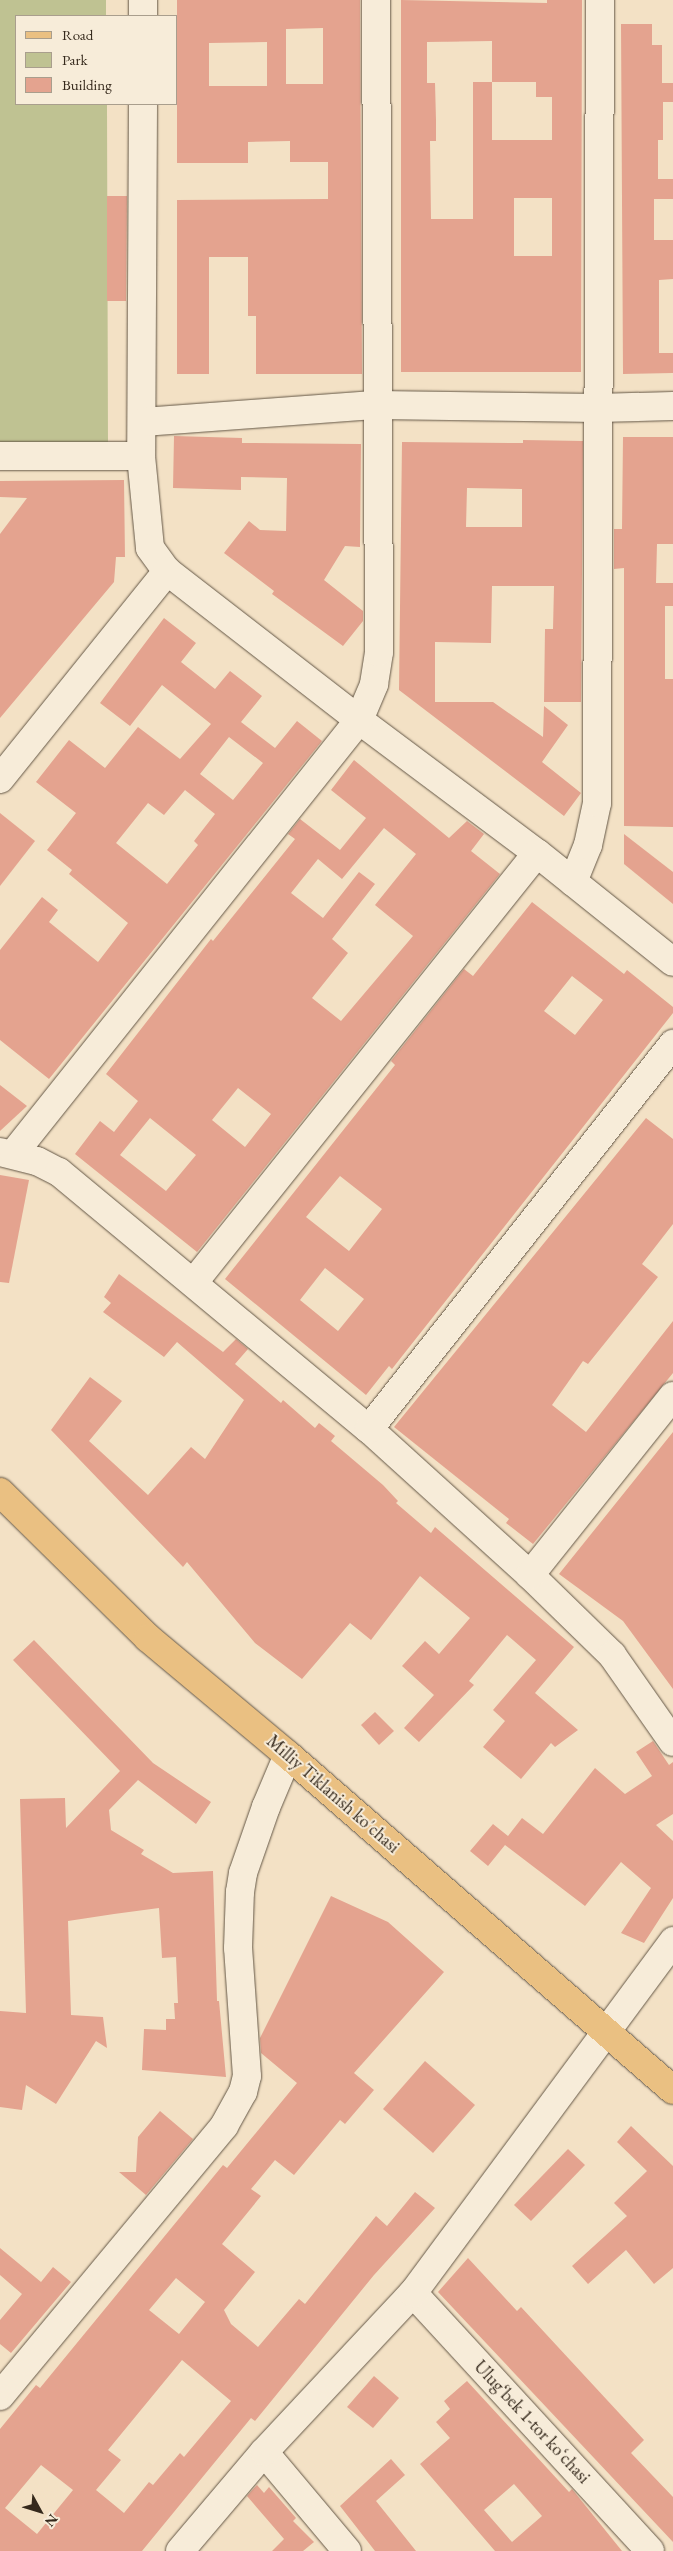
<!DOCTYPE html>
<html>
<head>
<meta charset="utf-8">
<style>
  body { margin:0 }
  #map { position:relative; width:673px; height:2551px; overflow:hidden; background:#f3e1c5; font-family:"EB Garamond",serif }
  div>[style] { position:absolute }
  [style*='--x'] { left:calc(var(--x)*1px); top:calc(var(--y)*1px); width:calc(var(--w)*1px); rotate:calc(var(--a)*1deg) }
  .green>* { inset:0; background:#bfc292 }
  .building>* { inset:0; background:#e4a38f }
  .roads { filter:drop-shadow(0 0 1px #645746) drop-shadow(0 0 1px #645746) }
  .minor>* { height:28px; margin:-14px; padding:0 14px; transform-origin:14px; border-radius:14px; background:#f7ecd9 }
  .major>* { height:28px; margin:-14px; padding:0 14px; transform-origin:14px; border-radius:14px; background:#eac082 }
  span { translate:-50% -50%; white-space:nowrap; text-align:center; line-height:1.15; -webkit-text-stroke:4px #f7ecd9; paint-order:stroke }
  .street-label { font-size:18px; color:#35291c }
  .legend { position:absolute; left:15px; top:15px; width:162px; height:90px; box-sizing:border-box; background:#f7ecd9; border:1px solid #a99e8d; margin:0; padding:6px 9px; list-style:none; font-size:15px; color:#35291c }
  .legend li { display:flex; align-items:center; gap:10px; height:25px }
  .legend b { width:25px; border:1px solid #a99e8d }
  .north { position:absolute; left:15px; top:2486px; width:50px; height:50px; -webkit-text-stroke:4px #f7ecd9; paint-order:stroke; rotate:129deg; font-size:14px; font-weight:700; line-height:20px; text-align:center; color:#35291c }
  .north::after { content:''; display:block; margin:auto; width:18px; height:22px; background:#35291c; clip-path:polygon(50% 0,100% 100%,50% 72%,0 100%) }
</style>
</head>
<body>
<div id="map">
  <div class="green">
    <div style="clip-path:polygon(0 0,106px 0,106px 16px,16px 16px,16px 104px,107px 104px,108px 443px,0 444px)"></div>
  </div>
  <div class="building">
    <div style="clip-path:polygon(evenodd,177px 0,360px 0,362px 374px,256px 374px,256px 316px,248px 316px,248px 257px,209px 257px,209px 374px,177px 374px,177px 200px,328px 199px,328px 162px,290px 162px,290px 141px,248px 142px,248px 163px,177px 163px,177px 0,323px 28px,323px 84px,286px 84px,286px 29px,323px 28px,177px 0,267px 42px,267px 86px,209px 86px,209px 43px,267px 42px)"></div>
    <div style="clip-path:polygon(evenodd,401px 0,547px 3px,547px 0,582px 0,581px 372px,401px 372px,401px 0,492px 41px,492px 82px,473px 82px,473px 219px,431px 219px,430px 141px,436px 141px,436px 120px,435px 83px,427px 83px,427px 42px,492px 41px,401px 0,492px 82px,536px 82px,536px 97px,552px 97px,552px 140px,492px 140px,492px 82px,401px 0,514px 198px,552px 198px,552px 256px,514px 256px,514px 198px)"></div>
    <div style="clip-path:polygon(621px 24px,652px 24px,652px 45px,662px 45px,662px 83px,673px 83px,673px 102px,663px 102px,663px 140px,658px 140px,658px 179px,673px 179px,673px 199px,654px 199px,654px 240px,673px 240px,673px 279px,659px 280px,659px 353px,673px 353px,673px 373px,623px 374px)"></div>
    <div style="clip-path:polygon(107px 196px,127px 196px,126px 301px,107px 301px)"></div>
    <div style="clip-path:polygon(174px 436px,242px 438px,242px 443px,361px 444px,360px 547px,345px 546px,324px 580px,363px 611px,363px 621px,343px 646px,272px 594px,274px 591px,224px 553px,249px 521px,260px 530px,286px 531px,287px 478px,241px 477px,241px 490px,173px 488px)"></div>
    <div style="clip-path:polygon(623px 437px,673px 437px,673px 544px,657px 544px,656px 583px,673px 583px,673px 606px,665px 606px,665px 679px,673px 679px,673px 827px,624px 826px,624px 568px,614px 569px,614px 529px,622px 529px)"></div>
    <div style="clip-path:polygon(evenodd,523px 440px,583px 441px,581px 702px,544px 702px,545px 629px,553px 629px,554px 586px,492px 586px,491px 643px,435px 642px,435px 702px,493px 702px,543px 737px,544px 706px,568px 725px,542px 762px,581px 793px,564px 816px,399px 690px,402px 442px,523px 443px,523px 440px,467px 488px,522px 489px,522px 527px,466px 527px,467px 488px)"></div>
    <div style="clip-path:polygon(124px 480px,125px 557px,116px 557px,114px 582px,0 718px,0 534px,27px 498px,0 497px,0 481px)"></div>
    <div style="clip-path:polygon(evenodd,164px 618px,196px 643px,181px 662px,215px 689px,230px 671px,262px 696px,241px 722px,275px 748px,297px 721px,322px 741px,49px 1079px,0 1040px,0 950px,42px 897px,58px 910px,49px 922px,98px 962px,128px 923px,69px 874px,72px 870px,47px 850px,76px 813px,36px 782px,69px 740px,105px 768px,138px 727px,180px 759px,211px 724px,162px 685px,130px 726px,100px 703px,164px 618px,229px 737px,263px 763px,233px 800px,200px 774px,229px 737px,164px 618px,185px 790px,215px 814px,194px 841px,198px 845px,167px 884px,116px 843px,148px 803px,164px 815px,185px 790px)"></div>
    <div style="clip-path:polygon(evenodd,354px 760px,449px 838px,467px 821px,484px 834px,471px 851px,500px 874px,197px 1252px,75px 1154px,100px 1121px,114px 1132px,138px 1101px,106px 1074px,211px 939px,213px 941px,295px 839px,288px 834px,300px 819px,340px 850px,366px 818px,331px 790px,354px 760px,384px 828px,416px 854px,375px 905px,413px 936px,341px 1021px,312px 998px,348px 953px,332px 939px,375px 884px,359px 872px,323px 918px,291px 893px,318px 859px,342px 879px,384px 828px,354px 760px,238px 1088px,271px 1114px,245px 1147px,212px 1120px,238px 1088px,354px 760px,150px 1118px,196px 1155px,166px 1191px,120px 1155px,150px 1118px)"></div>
    <div style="clip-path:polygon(0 813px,35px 841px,0 886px)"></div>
    <div style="clip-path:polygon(624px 834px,673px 872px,673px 904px,624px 864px)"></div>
    <div style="clip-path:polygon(evenodd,532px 902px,624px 974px,627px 970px,673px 1007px,673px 1013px,403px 1355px,392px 1369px,389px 1366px,366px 1395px,225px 1279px,395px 1065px,391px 1061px,464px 969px,473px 976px,532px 902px,572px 976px,603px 1000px,575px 1035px,544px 1011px,572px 976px,532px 902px,340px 1176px,382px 1209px,349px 1251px,306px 1217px,340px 1176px,532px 902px,325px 1268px,364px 1299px,338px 1331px,300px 1300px,325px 1268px)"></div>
    <div style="clip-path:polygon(0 1085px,27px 1106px,0 1131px)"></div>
    <div style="clip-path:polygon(646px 1118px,673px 1139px,673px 1224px,642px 1264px,658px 1277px,588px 1364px,583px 1361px,552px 1405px,586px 1432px,673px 1321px,673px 1373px,533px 1544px,506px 1523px,509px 1519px,394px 1427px)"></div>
    <div style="clip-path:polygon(0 1175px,29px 1180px,9px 1283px,0 1282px)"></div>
    <div style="clip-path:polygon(119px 1274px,223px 1352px,236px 1339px,248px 1349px,235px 1364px,281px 1403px,283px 1400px,315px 1428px,319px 1423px,335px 1436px,331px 1441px,383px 1485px,398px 1501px,396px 1503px,431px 1533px,435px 1527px,574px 1647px,535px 1693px,578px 1730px,555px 1747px,551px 1743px,521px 1779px,483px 1747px,505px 1721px,493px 1710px,536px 1660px,507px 1635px,469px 1681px,474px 1685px,419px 1742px,404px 1728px,434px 1695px,402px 1666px,425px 1641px,439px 1654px,470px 1618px,420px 1576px,371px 1640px,350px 1623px,302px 1679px,255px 1643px,187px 1562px,183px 1567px,51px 1430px,90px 1377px,122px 1401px,89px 1441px,148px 1495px,191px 1447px,205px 1459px,244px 1400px,177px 1342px,164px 1357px,103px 1312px,111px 1303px,104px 1297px)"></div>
    <div style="clip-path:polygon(673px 1432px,673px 1689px,623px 1621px,559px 1574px)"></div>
    <div style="clip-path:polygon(34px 1640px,153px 1763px,211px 1802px,196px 1824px,138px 1780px,109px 1810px,111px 1830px,144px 1850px,141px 1854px,173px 1873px,213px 1871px,217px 2001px,219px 2001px,226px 2077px,142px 2070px,144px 2029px,166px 2030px,166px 2019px,175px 2019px,174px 2003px,178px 2003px,176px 1957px,162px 1958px,159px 1908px,114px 1914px,68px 1921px,71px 2015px,103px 2017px,107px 2048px,96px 2041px,56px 2104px,26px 2085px,22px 2110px,0 2107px,0 2011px,26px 2013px,20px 1799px,65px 1798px,66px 1828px,120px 1771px,13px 1660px)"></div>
    <div style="clip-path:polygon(375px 1712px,394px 1731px,379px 1745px,361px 1725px)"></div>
    <div style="clip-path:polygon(653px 1741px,669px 1765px,673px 1762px,673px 1814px,656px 1825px,673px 1841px,673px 1898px,644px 1943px,621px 1933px,651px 1888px,621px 1862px,585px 1906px,505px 1845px,488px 1866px,470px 1851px,493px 1824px,508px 1836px,522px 1818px,543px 1834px,595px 1768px,625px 1794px,652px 1776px,636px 1752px)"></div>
    <div style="clip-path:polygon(evenodd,331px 1896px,388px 1922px,444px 1972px,354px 2073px,374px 2090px,345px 2124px,340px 2120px,294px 2175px,275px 2160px,251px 2189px,261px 2196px,222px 2244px,255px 2272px,224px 2310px,231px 2324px,258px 2347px,299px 2299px,305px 2304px,376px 2216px,387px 2226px,415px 2192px,435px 2208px,374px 2275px,255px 2421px,251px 2418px,142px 2551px,0 2551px,0 2429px,36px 2385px,40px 2388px,223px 2165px,227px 2168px,297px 2083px,261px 2053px,260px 2038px,331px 1896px,176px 2278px,205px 2302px,179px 2334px,149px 2310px,176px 2278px,331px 1896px,182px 2360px,231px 2401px,184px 2457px,180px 2453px,153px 2485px,149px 2482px,124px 2513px,96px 2490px,121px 2460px,108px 2450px,182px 2360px,331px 1896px,41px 2465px,73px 2490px,37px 2534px,5px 2508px,41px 2465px)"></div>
    <div style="clip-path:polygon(425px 2061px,475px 2105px,433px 2153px,383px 2109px)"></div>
    <div style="clip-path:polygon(160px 2111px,193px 2139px,146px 2195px,119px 2172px,136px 2172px,138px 2137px)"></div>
    <div style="clip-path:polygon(631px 2126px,673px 2166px,673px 2268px,654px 2284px,626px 2250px,588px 2284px,572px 2266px,627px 2216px,614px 2203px,647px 2171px,617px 2142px)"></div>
    <div style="clip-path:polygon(568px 2149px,585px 2165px,531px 2221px,514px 2205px)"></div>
    <div style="clip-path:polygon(0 2248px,41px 2282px,53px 2267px,71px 2282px,11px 2353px,0 2344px,0 2320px,22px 2294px,0 2275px)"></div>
    <div style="clip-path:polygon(468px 2258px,517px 2311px,521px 2307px,644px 2440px,631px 2453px,673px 2497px,673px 2542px,438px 2292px)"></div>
    <div style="clip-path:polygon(374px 2376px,399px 2398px,373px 2428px,347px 2407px)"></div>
    <div style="clip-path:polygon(evenodd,467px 2381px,569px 2492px,572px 2489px,622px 2551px,495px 2551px,420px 2464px,450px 2438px,436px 2422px,450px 2409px,444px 2401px,467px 2381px,514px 2484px,542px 2516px,512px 2542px,484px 2510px,514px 2484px)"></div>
    <div style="clip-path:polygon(391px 2459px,405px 2475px,376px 2501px,416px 2551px,375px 2551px,340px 2506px)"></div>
    <div style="clip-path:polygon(257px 2485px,264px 2493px,269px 2487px,296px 2518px,293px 2521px,314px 2542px,303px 2551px,272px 2551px,284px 2539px,247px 2496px)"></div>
  </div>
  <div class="roads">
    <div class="minor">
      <div style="--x:143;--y:16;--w:16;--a:-90"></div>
      <div style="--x:143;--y:104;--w:352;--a:90.3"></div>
      <div style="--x:141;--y:456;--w:92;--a:84.4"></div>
      <div style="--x:150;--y:548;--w:29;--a:54"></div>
      <div style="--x:167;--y:571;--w:243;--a:37.8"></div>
      <div style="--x:359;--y:720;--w:222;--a:36.8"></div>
      <div style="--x:537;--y:853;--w:174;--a:38.7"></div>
      <div style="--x:143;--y:422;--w:235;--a:-4.2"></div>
      <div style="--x:377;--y:405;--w:220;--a:0.8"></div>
      <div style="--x:597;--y:408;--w:76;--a:-1.5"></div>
      <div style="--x:0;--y:456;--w:141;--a:0"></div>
      <div style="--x:0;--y:779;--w:267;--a:-51.2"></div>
      <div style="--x:573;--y:882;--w:40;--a:-68"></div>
      <div style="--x:588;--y:845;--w:43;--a:-77.9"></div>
      <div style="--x:597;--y:803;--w:803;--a:-89.79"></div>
      <div style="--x:0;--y:1152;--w:38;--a:14"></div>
      <div style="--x:37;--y:1161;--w:25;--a:27"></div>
      <div style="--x:59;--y:1172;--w:403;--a:39.7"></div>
      <div style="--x:369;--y:1429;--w:217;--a:42.2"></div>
      <div style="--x:530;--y:1575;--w:115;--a:44.3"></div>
      <div style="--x:612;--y:1655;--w:106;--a:55"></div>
      <div style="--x:14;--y:1153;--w:554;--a:-51.45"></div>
      <div style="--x:359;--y:720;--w:39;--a:-67"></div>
      <div style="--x:374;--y:684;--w:32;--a:-81"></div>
      <div style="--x:379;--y:652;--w:652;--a:-90.26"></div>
      <div style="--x:194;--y:1282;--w:549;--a:-51.36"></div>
      <div style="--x:369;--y:1429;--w:491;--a:-51.7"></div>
      <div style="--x:530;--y:1575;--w:229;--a:-51.4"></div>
      <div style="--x:413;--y:2293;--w:350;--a:47.4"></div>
      <div style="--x:0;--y:2396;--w:351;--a:-50.3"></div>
      <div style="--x:224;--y:2126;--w:39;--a:-61"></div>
      <div style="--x:243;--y:2092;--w:16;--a:-76"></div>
      <div style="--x:247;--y:2076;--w:128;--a:-94"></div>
      <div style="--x:238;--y:1948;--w:56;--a:-88"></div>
      <div style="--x:240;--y:1892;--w:19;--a:-81"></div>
      <div style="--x:243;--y:1873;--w:70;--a:-70.8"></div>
      <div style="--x:266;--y:1807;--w:56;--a:-67.1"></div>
      <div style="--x:264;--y:2452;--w:129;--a:50"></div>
      <div style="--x:180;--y:2551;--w:130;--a:-49.7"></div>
      <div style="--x:264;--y:2452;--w:218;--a:-46.9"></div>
      <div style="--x:413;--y:2293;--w:438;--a:-53.5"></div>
    </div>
    <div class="major">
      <div style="--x:0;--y:1492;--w:208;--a:44.6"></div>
      <div style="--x:148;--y:1638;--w:182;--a:39.9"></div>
      <div style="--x:288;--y:1755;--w:510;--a:41.03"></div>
    </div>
  </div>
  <div class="street-label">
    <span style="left:333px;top:1794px;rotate:41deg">Milliy Tiklanish ko'chasi</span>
    <span style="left:532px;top:2422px;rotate:47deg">Ulug‘bek 1-tor koʻchasi</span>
  </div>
  <ul class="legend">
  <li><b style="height:6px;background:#eac082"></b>Road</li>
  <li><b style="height:14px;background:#bfc292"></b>Park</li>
  <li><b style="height:14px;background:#e4a38f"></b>Building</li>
  </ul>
  <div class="north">N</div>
</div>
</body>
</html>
